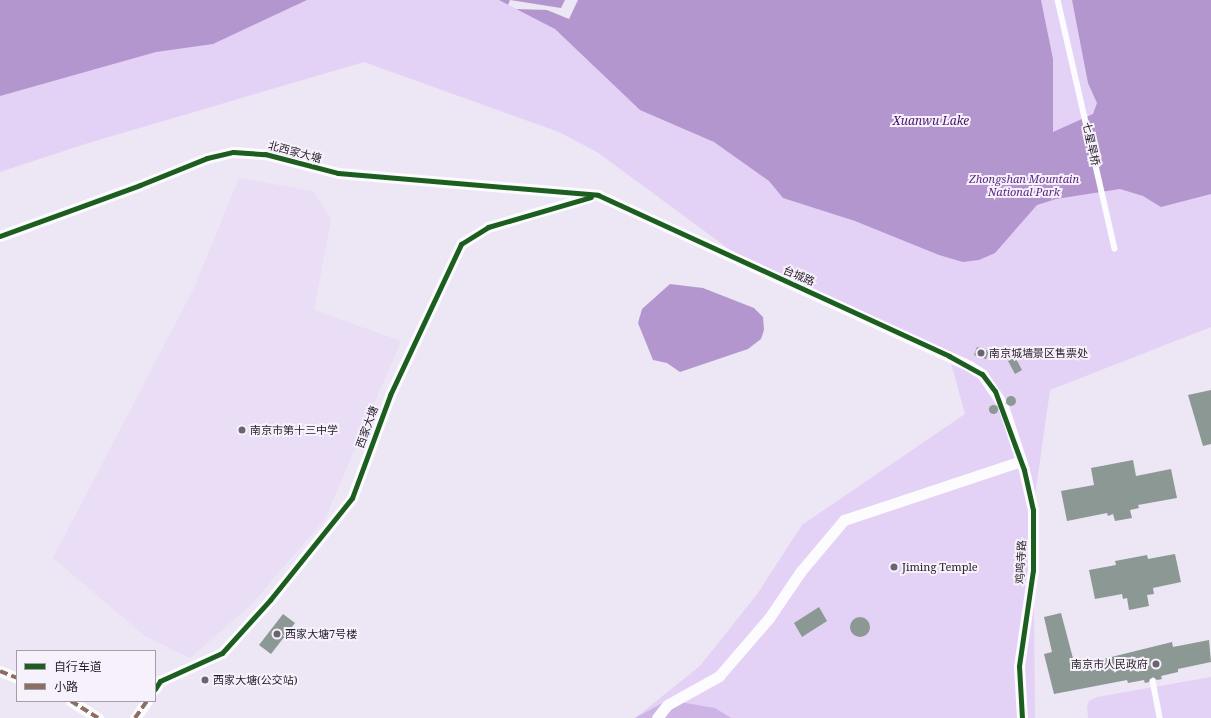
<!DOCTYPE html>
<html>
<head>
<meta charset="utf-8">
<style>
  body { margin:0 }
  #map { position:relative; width:1211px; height:718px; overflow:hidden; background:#ede6f4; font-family:"Noto Serif","Noto Sans SC",serif }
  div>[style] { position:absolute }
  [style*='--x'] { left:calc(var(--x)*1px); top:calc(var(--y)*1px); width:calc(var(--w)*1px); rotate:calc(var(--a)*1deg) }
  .built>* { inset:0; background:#eadef7 }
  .green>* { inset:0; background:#e4d1f6 }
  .forest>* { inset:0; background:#ceb4e5 }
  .water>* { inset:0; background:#b496cf }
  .pier>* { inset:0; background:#ede6f4 }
  .building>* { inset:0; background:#8b9894 }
  .round { border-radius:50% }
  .service>* { height:5.5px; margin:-2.75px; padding:0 2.75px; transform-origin:2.75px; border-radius:2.75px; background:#fcfbfd }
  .minor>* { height:11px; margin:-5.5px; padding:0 5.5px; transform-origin:5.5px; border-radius:5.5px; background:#fcfbfd }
  .quiet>* { height:4px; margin-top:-2px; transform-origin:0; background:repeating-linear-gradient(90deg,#8d6e63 0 8px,transparent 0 12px) }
  .cycleway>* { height:5px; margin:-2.5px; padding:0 2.5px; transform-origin:2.5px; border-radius:2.5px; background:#1b5e20 }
  .dots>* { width:11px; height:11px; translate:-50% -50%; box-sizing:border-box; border:2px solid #f6f1fb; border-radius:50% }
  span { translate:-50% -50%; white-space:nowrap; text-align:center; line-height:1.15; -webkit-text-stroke:4px #f6f1fb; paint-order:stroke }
  .street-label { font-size:11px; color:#231e28 }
  .park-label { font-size:11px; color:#5b2681; font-style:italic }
  .poi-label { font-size:11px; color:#231e28 }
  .left { translate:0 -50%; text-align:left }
  .right { translate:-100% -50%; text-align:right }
  .water-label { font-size:12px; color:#4b126e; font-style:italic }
  .legend { position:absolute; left:16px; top:650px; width:140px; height:52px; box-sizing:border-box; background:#f6f1fb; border:1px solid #a29da7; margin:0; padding:5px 7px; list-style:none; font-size:12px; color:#231e28 }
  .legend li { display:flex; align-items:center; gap:8px; height:20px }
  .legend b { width:20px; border:1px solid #a29da7 }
</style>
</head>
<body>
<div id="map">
  <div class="built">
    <div style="clip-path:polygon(239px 178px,313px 191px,331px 220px,314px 310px,401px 341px,325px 519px,251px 605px,190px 658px,145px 636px,53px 558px,194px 288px)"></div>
  </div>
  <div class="green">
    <div style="clip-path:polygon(0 0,1211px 0,1211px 327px,1050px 390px,1033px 510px,1035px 718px,635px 718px,700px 666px,758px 593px,802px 525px,965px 414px,949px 356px,771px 280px,597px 152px,559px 132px,364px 62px,85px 144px,0 172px)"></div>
    <div style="clip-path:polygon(1211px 677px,1211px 718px,1088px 718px,1087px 707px,1089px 701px,1097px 697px)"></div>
  </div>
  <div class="forest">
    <div style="clip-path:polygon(668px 700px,715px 708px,731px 718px,635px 718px)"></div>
  </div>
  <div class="water">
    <div style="clip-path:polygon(0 0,307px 0,213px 44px,156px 52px,0 96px)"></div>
    <div style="clip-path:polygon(499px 0,1041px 0,1053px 59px,1053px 132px,1093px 114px,1097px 103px,1088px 83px,1072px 0,1211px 0,1211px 194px,1161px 207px,1143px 196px,1120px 189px,1056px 199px,1037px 205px,995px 253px,979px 260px,963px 262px,939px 255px,855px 221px,783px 198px,769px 181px,714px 142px,640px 110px,555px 29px)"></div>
    <div style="clip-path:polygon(670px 284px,703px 288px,754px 308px,763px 317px,764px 330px,761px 339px,748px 349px,680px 372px,667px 363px,653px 360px,638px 323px,642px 309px)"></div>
  </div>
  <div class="pier">
    <div style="clip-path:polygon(510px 0,561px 8px,565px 0,578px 0,569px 19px,547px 10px,516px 9px,508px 5px)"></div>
  </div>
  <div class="building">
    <div style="clip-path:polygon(977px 347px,989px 351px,986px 359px,974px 355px)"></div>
    <div style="clip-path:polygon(1015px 357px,1022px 370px,1015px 374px,1008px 361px)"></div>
    <div style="clip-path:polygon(1211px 390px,1211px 444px,1203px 446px,1188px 395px)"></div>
    <div class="round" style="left:1006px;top:396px;width:10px;height:10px"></div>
    <div class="round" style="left:988.5px;top:404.5px;width:9px;height:9px"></div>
    <div style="clip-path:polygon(1133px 460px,1136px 476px,1171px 469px,1177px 498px,1138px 505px,1139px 508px,1130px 510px,1132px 518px,1115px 521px,1113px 514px,1108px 516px,1107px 513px,1067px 521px,1061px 491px,1094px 485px,1091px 468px)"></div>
    <div style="clip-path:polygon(1175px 554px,1181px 582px,1153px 588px,1154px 594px,1147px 595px,1149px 606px,1129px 610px,1127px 598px,1123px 599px,1122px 594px,1095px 599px,1089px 570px,1116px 565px,1115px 561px,1147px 555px,1148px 559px)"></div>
    <div style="clip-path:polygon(819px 607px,827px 621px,802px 637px,794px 623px)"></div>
    <div style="clip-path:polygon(1061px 613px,1075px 666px,1172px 642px,1173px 647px,1209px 640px,1211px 662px,1178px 669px,1178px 672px,1161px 676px,1162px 679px,1157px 680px,1153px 677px,1149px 682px,1145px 683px,1144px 680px,1128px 683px,1127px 680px,1054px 694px,1044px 654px,1052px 652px,1044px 617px)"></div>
    <div style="clip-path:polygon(283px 614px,295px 623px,271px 654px,259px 645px)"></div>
    <div class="round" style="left:850px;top:617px;width:20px;height:20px"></div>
  </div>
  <div class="service">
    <div style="--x:1058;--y:0;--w:255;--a:77.1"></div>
    <div style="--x:1153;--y:681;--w:38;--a:79"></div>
  </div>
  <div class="minor">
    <div style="--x:0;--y:236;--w:149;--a:-20"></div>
    <div style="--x:140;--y:185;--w:72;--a:-21.9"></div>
    <div style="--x:207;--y:158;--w:27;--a:-13"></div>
    <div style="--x:233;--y:152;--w:32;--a:4"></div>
    <div style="--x:265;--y:154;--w:75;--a:14.6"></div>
    <div style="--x:338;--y:173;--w:261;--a:4.8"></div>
    <div style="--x:598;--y:195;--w:409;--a:24.7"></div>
    <div style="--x:969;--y:366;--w:15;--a:32"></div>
    <div style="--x:982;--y:374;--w:32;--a:56"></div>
    <div style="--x:1004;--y:409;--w:64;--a:71.8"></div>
    <div style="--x:1024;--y:470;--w:41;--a:77.3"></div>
    <div style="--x:1033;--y:510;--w:60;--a:90"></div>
    <div style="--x:1033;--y:570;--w:97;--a:98.3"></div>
    <div style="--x:1019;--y:666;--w:52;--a:86.7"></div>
    <div style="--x:0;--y:671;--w:18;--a:22"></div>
    <div style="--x:155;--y:689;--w:9;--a:-58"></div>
    <div style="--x:160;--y:681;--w:68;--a:-24.3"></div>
    <div style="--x:222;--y:653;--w:72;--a:-47.8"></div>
    <div style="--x:270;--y:600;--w:131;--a:-51.2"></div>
    <div style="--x:352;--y:498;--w:110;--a:-69.7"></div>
    <div style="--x:390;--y:395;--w:167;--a:-64.8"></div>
    <div style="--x:461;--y:244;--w:32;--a:-32"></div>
    <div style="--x:488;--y:227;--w:106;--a:-16.4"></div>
    <div style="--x:71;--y:701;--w:32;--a:32"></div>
    <div style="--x:135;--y:718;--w:21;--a:-55"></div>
    <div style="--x:657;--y:718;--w:16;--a:-52"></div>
    <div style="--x:667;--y:705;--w:60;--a:-29.1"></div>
    <div style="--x:719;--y:676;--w:77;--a:-49.2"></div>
    <div style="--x:769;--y:618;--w:57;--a:-55.8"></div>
    <div style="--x:801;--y:571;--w:67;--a:-49.9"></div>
    <div style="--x:844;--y:520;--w:187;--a:-18.4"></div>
  </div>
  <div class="quiet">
    <div style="--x:0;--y:671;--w:18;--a:22"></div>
    <div style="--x:71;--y:701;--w:32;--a:32"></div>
    <div style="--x:135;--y:718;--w:21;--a:-55"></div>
  </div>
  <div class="cycleway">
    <div style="--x:0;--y:236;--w:149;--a:-20"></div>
    <div style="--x:140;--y:185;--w:72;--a:-21.9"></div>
    <div style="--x:207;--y:158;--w:27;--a:-13"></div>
    <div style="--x:233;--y:152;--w:32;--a:4"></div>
    <div style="--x:265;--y:154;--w:75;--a:14.6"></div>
    <div style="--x:338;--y:173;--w:261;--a:4.8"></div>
    <div style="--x:598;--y:195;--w:386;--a:24.6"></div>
    <div style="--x:949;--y:356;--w:38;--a:29"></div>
    <div style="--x:982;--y:374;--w:21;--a:53"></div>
    <div style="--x:995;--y:391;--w:84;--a:69.8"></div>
    <div style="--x:1024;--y:470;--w:41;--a:77.3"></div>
    <div style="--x:1033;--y:510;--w:60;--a:90"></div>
    <div style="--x:1033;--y:570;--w:97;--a:98.3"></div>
    <div style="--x:1019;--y:666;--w:52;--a:86.7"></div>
    <div style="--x:155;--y:689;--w:9;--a:-58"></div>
    <div style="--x:160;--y:681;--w:68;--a:-24.3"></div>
    <div style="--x:222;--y:653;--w:72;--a:-47.8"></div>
    <div style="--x:270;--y:600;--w:131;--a:-51.2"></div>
    <div style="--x:352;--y:498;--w:110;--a:-69.7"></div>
    <div style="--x:390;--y:395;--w:167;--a:-64.8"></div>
    <div style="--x:461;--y:244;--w:32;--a:-32"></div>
    <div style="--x:488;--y:227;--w:107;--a:-16.2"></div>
  </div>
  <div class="dots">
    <div style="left:981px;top:353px;background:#6a646f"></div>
    <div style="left:242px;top:430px;background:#6a646f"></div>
    <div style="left:894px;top:567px;background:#6a646f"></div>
    <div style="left:277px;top:634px;background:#6a646f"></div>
    <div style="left:1156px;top:664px;background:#6a646f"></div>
    <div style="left:205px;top:680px;background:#6a646f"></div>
  </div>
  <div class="street-label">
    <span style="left:1091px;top:144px;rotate:78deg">七星旱桥</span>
    <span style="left:295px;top:152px;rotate:15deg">北西家大塘</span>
    <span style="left:799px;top:276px;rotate:23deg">台城路</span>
    <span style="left:367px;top:427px;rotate:-70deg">西家大塘</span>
    <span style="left:1021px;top:562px;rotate:-87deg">鸡鸣寺路</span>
  </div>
  <div class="park-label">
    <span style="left:1024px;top:186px">Zhongshan Mountain<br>National Park</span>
  </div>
  <div class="poi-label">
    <span class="left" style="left:989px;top:353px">南京城墙景区售票处</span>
    <span class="left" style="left:250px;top:430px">南京市第十三中学</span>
    <span class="left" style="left:902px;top:567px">Jiming Temple</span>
    <span class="left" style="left:285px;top:634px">西家大塘7号楼</span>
    <span class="right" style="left:1148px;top:664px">南京市人民政府</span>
    <span class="left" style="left:213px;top:680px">西家大塘(公交站)</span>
  </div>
  <div class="water-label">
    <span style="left:931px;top:121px">Xuanwu Lake</span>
  </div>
  <ul class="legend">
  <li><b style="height:5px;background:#1b5e20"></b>自行车道</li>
  <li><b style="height:5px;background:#8d6e63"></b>小路</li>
  </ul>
</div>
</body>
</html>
